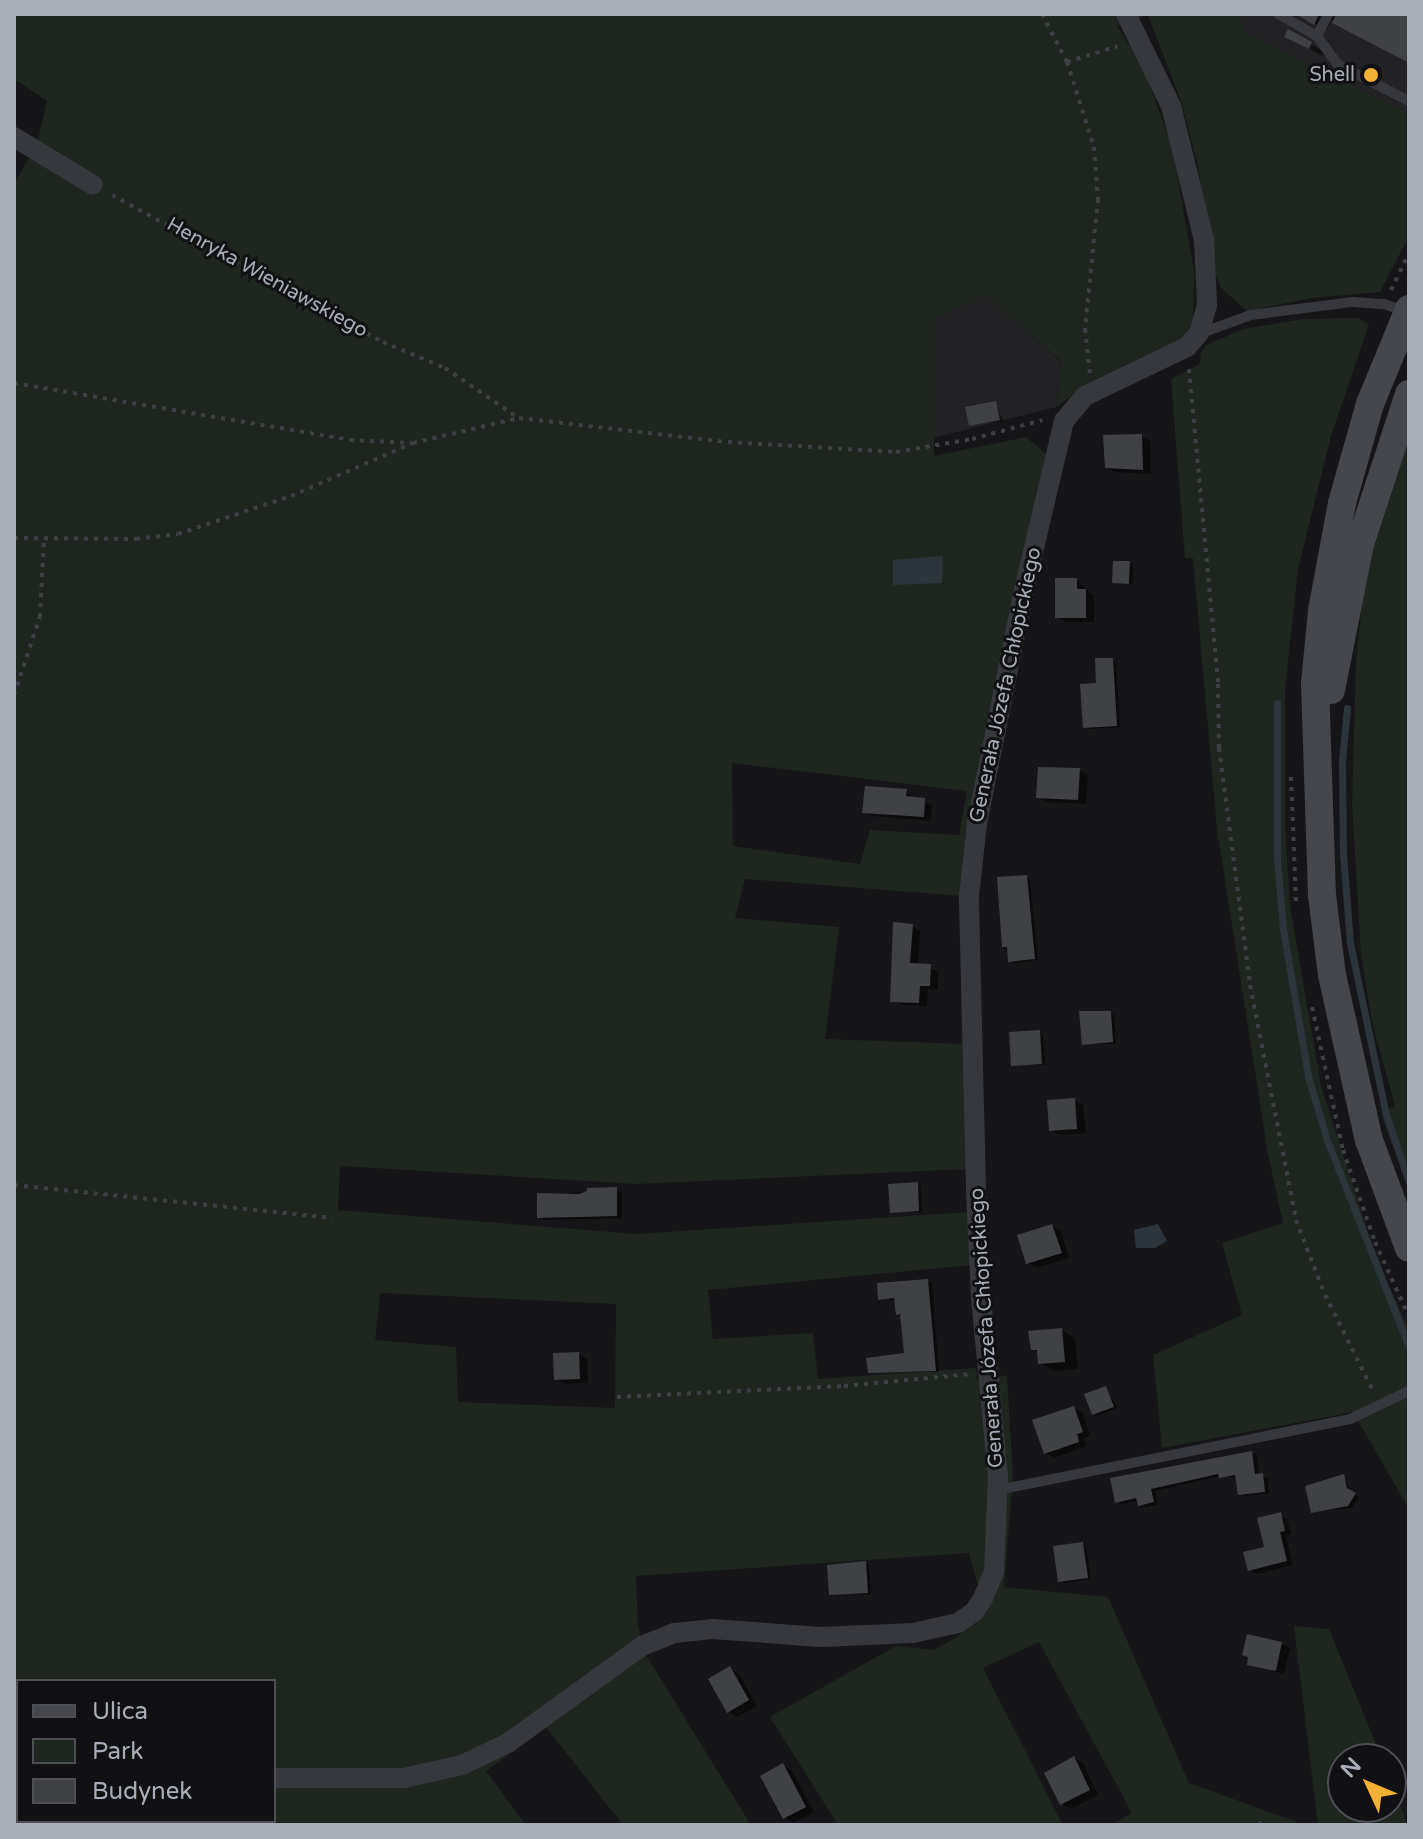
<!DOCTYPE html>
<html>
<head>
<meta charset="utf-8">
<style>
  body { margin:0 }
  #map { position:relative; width:1423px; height:1839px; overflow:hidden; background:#161618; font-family:"Varela Round",sans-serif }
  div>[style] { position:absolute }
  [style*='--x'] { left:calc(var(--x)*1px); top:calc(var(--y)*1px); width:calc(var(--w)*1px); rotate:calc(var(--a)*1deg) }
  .built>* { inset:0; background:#222225 }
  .green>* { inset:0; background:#1e261f }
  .water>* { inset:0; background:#2c353c }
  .shadow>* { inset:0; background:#0007 }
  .stream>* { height:7px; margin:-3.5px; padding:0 3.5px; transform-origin:3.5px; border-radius:3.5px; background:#2c353c }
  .building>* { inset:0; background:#404145 }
  .path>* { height:4px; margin-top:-2px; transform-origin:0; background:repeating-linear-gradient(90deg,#3d3f44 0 4px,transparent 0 10px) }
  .lane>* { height:10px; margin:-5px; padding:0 5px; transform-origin:5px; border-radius:5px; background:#37383d }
  .street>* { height:20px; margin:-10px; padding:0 10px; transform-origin:10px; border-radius:10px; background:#37383d }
  .secondary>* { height:28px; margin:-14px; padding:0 14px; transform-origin:14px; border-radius:14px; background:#45474d }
  .dots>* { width:22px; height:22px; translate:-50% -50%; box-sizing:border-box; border:4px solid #111113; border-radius:50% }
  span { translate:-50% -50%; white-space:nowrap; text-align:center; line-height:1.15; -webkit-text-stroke:6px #111113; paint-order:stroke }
  .poi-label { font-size:20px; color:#a8adb8 }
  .right { translate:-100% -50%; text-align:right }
  .street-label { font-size:20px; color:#a8adb8 }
  .frame { position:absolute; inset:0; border:16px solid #a8adb8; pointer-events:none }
  .legend { position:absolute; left:16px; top:1679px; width:260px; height:144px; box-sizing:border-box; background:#111113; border:2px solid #4d4f55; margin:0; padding:10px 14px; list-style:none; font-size:24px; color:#a8adb8 }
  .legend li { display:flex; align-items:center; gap:16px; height:40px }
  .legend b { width:40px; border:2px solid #4d4f55 }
  .north { position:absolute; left:1327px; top:1743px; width:80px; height:80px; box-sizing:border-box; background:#111113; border:2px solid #4d4f55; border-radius:50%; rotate:314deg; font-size:22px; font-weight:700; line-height:32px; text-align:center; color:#a8adb8 }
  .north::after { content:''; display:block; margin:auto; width:28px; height:36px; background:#f2b134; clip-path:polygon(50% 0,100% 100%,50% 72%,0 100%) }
</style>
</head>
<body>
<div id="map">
  <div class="built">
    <div style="clip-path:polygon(1237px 14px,1409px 14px,1409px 113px,1263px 41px,1248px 33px)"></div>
    <div style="clip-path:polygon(987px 294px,1063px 364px,1056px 407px,933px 438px,934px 319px)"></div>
  </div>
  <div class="green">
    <div style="clip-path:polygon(evenodd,14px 14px,1237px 14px,1248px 33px,1263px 41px,1409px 113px,1409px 236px,1380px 292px,1312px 298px,1247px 311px,1221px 288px,1211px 263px,1199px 170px,1182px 104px,1148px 15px,1117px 26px,1142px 65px,1172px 146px,1194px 271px,1193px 322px,1181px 342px,1079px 390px,1056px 407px,1063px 363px,987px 295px,934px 319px,934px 456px,1026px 437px,1046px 454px,1014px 593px,963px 856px,962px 896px,745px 879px,735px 918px,839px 927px,825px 1039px,967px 1044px,969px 1169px,637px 1184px,340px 1166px,338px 1210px,636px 1234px,970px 1212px,972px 1265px,708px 1290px,713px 1339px,813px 1333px,818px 1379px,976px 1368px,977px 1381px,1007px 1375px,1013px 1475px,1004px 1587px,1108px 1597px,1189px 1783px,1305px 1825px,1111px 1825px,1132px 1813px,1039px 1642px,983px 1668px,1063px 1825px,838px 1825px,770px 1717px,896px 1646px,933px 1650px,957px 1637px,985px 1611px,969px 1553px,636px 1576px,638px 1626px,646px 1655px,751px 1825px,623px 1825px,546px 1727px,486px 1771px,526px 1825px,14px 1825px,14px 184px,37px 144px,47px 101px,14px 79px,14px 14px,732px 763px,967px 791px,959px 835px,870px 830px,860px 864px,733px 846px,732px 763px,14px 14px,380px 1293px,616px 1304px,615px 1408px,458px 1402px,456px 1347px,375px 1340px,380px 1293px,14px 14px,18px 1681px,274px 1681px,274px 1821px,18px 1821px,18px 1681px)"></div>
    <div style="clip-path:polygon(1357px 318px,1369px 324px,1331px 436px,1298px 569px,1285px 691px,1285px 823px,1290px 906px,1321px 1086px,1376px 1257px,1409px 1330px,1409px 1509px,1353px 1412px,1162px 1448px,1153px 1355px,1242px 1315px,1222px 1243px,1283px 1223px,1268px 1154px,1217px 829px,1193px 558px,1185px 558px,1171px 379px,1200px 364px,1201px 352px,1207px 345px,1243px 329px,1303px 319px)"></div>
    <div style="clip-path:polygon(1409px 431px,1409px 1191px,1381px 1114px,1395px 1106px,1372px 1022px,1361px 954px,1352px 805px,1356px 663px,1365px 572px)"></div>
    <div style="clip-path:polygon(1294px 1626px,1329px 1629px,1382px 1759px,1343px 1759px,1343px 1807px,1391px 1807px,1391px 1782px,1408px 1825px,1318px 1825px)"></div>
  </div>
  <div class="water">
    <div style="clip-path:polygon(943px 556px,942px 583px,893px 585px,893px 560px)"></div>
    <div style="clip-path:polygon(1158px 1224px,1167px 1241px,1155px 1248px,1136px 1248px,1134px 1230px)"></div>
  </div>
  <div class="shadow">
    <div style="clip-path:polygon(1298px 14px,1409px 14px,1409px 62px,1332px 20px,1326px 30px)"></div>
    <div style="clip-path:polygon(1289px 32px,1325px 52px,1323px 56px,1300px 44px)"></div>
    <div style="clip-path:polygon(996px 403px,1003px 421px,971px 425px)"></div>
    <div style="clip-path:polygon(1141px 436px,1150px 441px,1151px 474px,1115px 472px,1106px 466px)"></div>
    <div style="clip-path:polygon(1129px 563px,1133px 566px,1132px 585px,1114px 582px)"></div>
    <div style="clip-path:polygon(1076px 580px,1094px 596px,1094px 622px,1066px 622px,1057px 617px)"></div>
    <div style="clip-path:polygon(1112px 660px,1116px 662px,1120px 727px,1089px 729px,1085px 727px,1098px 685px)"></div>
    <div style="clip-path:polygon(1079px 770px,1088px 775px,1086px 804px,1047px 802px,1038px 797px)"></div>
    <div style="clip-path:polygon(906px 791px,913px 799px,932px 805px,931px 821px,872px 816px,864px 812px)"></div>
    <div style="clip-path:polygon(1026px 877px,1030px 880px,1038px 960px,1014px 963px,1004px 946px)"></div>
    <div style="clip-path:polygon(912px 926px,920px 931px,918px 966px,938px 971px,938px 990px,928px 989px,927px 1006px,900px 1005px,892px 1000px)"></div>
    <div style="clip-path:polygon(1110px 1013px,1114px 1015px,1116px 1044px,1084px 1044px)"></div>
    <div style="clip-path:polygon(1040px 1032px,1043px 1035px,1045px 1065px,1013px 1065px)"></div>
    <div style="clip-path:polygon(1074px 1100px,1083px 1105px,1086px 1133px,1060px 1135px,1051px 1130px)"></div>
    <div style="clip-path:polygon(917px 1184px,921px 1186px,922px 1212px,892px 1212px)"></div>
    <div style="clip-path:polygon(616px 1190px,622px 1193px,622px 1218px,545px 1220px,539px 1217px,539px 1195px)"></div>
    <div style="clip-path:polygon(1052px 1226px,1061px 1231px,1069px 1258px,1037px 1268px,1028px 1263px)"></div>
    <div style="clip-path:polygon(928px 1281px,932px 1283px,939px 1372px,870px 1372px,906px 1355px,903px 1317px,898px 1314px,896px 1300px,880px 1298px)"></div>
    <div style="clip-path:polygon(1062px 1330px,1075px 1338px,1078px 1369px,1054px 1371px,1040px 1363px,1039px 1353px,1032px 1349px)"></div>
    <div style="clip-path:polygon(578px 1354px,587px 1359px,588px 1383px,564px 1384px,556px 1379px)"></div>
    <div style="clip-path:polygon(1106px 1388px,1117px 1408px,1097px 1416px,1094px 1414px)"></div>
    <div style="clip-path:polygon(1074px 1408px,1083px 1413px,1090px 1436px,1084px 1438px,1087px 1446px,1054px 1458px,1045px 1452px)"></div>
    <div style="clip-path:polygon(1252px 1453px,1257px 1455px,1259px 1475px,1268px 1478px,1269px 1493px,1244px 1496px,1239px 1493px,1238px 1478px,1221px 1476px,1155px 1491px,1158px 1505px,1145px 1507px,1139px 1501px,1122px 1504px,1117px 1502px,1112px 1480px)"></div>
    <div style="clip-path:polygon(1344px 1476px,1351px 1492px,1359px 1497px,1352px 1508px,1313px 1511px)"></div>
    <div style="clip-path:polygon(1280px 1515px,1287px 1519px,1291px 1534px,1286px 1536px,1293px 1565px,1257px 1574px,1250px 1570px,1266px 1549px)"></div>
    <div style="clip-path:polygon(1082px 1544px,1086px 1546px,1091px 1579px,1063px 1583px,1060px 1580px)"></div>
    <div style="clip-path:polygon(865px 1563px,869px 1565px,871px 1594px,831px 1594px)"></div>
    <div style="clip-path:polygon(1282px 1644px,1290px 1648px,1284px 1674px,1249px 1664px)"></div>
    <div style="clip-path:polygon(730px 1669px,739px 1674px,757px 1706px,737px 1717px,729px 1712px)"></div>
    <div style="clip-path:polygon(1074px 1758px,1083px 1763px,1098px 1795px,1071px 1809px,1062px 1804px)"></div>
    <div style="clip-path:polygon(783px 1765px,792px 1771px,814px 1812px,793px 1823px,785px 1818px)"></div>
  </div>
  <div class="stream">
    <div style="--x:1277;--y:703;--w:155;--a:90"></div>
    <div style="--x:1277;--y:858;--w:71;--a:85.2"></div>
    <div style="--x:1283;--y:929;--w:149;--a:80.3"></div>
    <div style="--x:1308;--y:1076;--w:67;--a:73.5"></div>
    <div style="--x:1327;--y:1140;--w:223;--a:68.4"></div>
    <div style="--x:1347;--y:708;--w:53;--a:95.4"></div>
    <div style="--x:1342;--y:761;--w:93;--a:89.4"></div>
    <div style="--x:1343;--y:854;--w:89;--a:85.5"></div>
    <div style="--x:1350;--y:943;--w:172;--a:78.2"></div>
    <div style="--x:1385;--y:1111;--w:75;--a:71.3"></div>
  </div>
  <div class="building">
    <div style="clip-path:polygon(1296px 14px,1319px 14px,1314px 25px)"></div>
    <div style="clip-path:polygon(1336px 14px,1409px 14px,1409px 63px,1332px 23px)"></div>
    <div style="clip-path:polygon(1288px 29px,1312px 42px,1309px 49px,1284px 37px)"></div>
    <div style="clip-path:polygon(996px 401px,1000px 420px,969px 426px,965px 407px)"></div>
    <div style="clip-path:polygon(1142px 434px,1143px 470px,1105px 468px,1103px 435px)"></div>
    <div style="clip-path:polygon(1113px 561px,1130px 561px,1129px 584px,1112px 583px)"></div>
    <div style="clip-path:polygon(1055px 578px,1077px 578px,1077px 589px,1086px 589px,1086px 618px,1055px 618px)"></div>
    <div style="clip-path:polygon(1095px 658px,1113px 658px,1117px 726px,1083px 728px,1080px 684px,1096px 683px)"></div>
    <div style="clip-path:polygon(1038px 767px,1080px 768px,1078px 800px,1036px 798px)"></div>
    <div style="clip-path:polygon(865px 786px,907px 789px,906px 796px,925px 798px,924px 817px,862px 813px)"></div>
    <div style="clip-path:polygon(1027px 875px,1035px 959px,1008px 962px,1007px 947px,1002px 947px,997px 877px)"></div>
    <div style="clip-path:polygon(893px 922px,913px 924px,910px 963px,931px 964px,930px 986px,920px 986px,919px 1003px,890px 1002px)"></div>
    <div style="clip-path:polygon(1079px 1011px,1111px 1011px,1113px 1042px,1082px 1045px)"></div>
    <div style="clip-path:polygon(1040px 1030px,1042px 1064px,1011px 1066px,1009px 1032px)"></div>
    <div style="clip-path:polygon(1075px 1098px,1077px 1129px,1049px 1131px,1047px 1100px)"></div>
    <div style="clip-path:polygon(918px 1182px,919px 1211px,890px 1213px,888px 1184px)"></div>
    <div style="clip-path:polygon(617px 1187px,617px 1216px,537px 1218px,537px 1193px,579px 1194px,587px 1191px,587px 1188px)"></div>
    <div style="clip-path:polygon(1052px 1224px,1062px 1253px,1026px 1264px,1017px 1235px)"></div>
    <div style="clip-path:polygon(928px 1279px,936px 1371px,868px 1373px,866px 1358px,904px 1353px,900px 1314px,896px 1315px,894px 1298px,878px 1300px,877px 1283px)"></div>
    <div style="clip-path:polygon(1062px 1328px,1065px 1362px,1038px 1364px,1037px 1350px,1031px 1350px,1028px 1331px)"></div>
    <div style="clip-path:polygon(579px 1352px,580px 1379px,554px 1380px,553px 1353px)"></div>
    <div style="clip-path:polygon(1106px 1386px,1114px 1407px,1092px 1415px,1084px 1394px)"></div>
    <div style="clip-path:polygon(1074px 1406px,1083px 1432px,1077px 1434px,1079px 1442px,1044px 1454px,1032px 1420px)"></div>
    <div style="clip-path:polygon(1252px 1451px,1255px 1474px,1263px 1473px,1265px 1492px,1238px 1495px,1235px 1475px,1219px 1478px,1218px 1474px,1151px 1489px,1154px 1502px,1138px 1506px,1136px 1498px,1115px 1503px,1110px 1478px)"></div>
    <div style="clip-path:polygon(1344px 1474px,1347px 1488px,1356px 1493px,1348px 1506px,1311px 1513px,1305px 1486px)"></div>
    <div style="clip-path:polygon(1281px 1512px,1285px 1531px,1280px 1532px,1287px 1561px,1248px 1571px,1243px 1552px,1264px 1547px,1257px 1518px)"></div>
    <div style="clip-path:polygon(1083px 1542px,1088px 1578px,1058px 1582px,1053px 1546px)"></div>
    <div style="clip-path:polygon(866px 1561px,868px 1593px,829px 1595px,827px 1565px)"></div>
    <div style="clip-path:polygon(1247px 1634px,1282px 1642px,1276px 1671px,1247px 1665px,1248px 1657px,1242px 1655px)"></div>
    <div style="clip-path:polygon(730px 1666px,749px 1700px,727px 1713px,708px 1679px)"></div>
    <div style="clip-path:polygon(1074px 1756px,1090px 1790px,1060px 1805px,1044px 1773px)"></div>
    <div style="clip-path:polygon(783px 1763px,806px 1807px,783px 1819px,760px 1776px)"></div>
  </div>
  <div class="path">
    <div style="--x:1042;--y:14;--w:54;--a:62.5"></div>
    <div style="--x:1067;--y:62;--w:89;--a:72.4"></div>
    <div style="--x:1094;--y:147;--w:52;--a:85.6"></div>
    <div style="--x:1098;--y:199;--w:131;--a:95.7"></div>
    <div style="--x:1085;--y:329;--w:45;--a:83.7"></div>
    <div style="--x:1067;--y:62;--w:53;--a:-17.4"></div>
    <div style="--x:112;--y:195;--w:308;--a:28.5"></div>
    <div style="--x:383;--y:342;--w:67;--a:22.8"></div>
    <div style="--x:445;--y:368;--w:87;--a:34.2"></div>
    <div style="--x:1391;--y:290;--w:41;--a:-64.1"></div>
    <div style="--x:1189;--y:369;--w:316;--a:84.7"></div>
    <div style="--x:1218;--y:684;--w:64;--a:89.1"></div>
    <div style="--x:1219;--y:748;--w:239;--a:82.5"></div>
    <div style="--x:1250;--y:985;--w:239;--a:78.9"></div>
    <div style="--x:1296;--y:1220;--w:80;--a:68.9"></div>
    <div style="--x:1325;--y:1295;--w:107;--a:63.4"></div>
    <div style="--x:14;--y:383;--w:341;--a:9.6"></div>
    <div style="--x:350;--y:440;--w:61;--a:2.8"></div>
    <div style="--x:14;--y:538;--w:122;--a:0.5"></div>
    <div style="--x:136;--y:539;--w:42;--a:-6.8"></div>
    <div style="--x:178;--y:534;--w:119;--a:-18.6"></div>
    <div style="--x:291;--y:496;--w:133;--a:-23.5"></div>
    <div style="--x:413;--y:443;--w:109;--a:-13.3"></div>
    <div style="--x:519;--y:418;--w:210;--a:6.6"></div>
    <div style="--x:728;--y:442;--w:168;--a:3.4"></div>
    <div style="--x:896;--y:452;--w:77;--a:-9.7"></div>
    <div style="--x:972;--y:439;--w:73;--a:-15"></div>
    <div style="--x:14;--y:695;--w:82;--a:-71.6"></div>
    <div style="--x:40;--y:617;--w:79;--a:-87.1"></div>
    <div style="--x:1291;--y:777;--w:127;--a:87.7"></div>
    <div style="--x:1312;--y:1007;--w:146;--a:77.8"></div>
    <div style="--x:1343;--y:1150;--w:97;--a:70.8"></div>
    <div style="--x:1375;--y:1242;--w:82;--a:65.6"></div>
    <div style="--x:14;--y:1185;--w:320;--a:5.9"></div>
    <div style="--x:617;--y:1397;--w:227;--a:-2.8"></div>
    <div style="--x:844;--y:1386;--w:127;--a:-5.4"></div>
    <div style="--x:14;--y:1759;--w:4;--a:0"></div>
    <div style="--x:1258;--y:1822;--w:4;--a:45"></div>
  </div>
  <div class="lane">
    <div style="--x:1278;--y:14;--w:45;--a:29.4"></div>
    <div style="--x:1317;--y:36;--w:34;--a:54"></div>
    <div style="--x:1337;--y:64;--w:81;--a:27.2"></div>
    <div style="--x:1317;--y:36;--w:25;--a:-63"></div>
    <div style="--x:1201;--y:333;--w:53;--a:-19.8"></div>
    <div style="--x:1251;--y:315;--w:103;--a:-7.3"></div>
    <div style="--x:1353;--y:302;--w:31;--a:4"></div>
    <div style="--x:1384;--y:304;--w:24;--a:19"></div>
    <div style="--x:998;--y:1490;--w:359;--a:-11.4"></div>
    <div style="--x:1350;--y:1419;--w:65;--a:-25.4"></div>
  </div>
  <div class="street">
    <div style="--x:14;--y:137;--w:92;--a:31.3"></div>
    <div style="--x:274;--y:1778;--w:130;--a:0"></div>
    <div style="--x:404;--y:1778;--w:59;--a:-12.6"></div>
    <div style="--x:462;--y:1765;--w:51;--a:-25.6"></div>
    <div style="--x:508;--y:1743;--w:165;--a:-35.9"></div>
    <div style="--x:642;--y:1646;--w:35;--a:-22"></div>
    <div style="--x:675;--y:1633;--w:37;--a:-6"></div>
    <div style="--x:712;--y:1629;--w:109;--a:4.2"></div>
    <div style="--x:821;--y:1637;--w:92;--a:-2.5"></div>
    <div style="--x:913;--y:1633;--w:46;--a:-12.5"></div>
    <div style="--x:958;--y:1623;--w:19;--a:-35"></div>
    <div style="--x:974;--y:1612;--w:17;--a:-57"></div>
    <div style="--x:983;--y:1598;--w:28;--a:-67"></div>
    <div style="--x:994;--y:1572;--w:95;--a:-87.6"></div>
    <div style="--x:998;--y:1477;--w:181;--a:-95.4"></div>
    <div style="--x:981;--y:1297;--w:108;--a:-92.7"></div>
    <div style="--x:976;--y:1189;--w:293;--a:-91.4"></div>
    <div style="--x:969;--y:896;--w:73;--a:-83.7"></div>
    <div style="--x:977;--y:823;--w:238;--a:-78.6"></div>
    <div style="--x:1024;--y:590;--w:174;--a:-76.7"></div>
    <div style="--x:1064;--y:421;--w:33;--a:-50"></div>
    <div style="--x:1085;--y:396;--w:113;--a:-25.7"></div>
    <div style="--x:1187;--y:347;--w:18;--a:-49"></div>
    <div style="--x:1199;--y:333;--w:29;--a:-74"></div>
    <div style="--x:1207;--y:305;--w:65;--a:-92.6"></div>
    <div style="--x:1204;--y:240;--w:138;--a:-103.8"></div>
    <div style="--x:1171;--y:106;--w:102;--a:-116.1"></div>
    <div style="--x:216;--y:1825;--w:4;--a:-76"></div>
  </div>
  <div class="secondary">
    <div style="--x:1409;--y:309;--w:103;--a:112.3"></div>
    <div style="--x:1370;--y:404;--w:103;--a:105.8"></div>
    <div style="--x:1342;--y:503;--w:110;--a:100.5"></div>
    <div style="--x:1322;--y:611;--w:73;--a:95.5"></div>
    <div style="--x:1315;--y:684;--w:211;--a:88.1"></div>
    <div style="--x:1322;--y:895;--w:81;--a:82.9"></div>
    <div style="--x:1332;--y:975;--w:169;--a:77.4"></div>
    <div style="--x:1369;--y:1140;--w:115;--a:69.7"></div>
    <div style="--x:1331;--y:690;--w:149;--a:-78.8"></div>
    <div style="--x:1360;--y:544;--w:158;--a:-71.9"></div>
  </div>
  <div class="dots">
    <div style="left:1371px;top:75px;background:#f2b134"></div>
  </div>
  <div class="poi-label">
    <span class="right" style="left:1355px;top:75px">Shell</span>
  </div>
  <div class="street-label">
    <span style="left:267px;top:278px;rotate:29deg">Henryka Wieniawskiego</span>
    <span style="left:1006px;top:685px;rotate:-78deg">Generała Józefa Chłopickiego</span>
    <span style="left:987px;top:1328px;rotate:-94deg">Generała Józefa Chłopickiego</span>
  </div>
  <div class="frame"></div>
  <ul class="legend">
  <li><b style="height:10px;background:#45474d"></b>Ulica</li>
  <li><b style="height:22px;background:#1e261f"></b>Park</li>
  <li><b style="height:22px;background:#404145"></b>Budynek</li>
  </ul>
  <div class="north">N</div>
</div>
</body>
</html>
